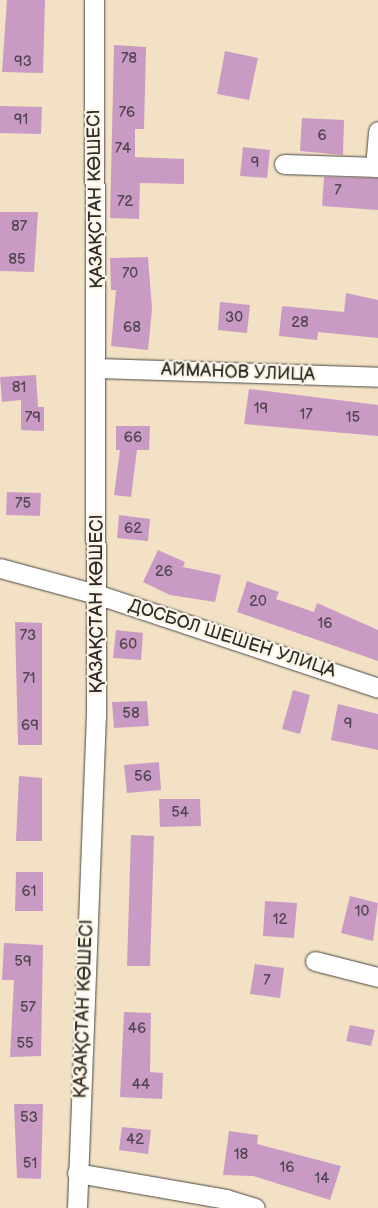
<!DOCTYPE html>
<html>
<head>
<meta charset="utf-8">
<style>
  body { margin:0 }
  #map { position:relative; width:378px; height:1208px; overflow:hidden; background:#f2e1c4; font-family:"Balsamiq Sans",sans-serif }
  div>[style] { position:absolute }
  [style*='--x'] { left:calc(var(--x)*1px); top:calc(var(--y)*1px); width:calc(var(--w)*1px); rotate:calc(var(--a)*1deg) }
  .building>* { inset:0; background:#c99bc4 }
  .roads { filter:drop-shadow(0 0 1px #494642) drop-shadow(0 0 1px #494642) }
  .minor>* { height:19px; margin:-9.5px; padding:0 9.5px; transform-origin:9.5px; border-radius:9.5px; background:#fff }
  span { translate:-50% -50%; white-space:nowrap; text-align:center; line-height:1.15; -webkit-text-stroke:4.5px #fcf5e5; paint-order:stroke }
  .number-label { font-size:15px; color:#524751 }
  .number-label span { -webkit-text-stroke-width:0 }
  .street-label { font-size:18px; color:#2b2b2b }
</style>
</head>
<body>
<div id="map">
  <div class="building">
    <div style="clip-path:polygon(7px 0,45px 0,43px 73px,2px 72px)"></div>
    <div style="clip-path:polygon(114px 45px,146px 47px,144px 129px,135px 129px,135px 157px,184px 159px,184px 184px,140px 183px,139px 219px,110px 218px)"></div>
    <div style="clip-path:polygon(225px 51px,258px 58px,249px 100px,217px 94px)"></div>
    <div style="clip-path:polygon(0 106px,42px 107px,41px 134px,0 133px)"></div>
    <div style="clip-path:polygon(302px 118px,344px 120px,343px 155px,300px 151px)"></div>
    <div style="clip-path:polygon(243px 147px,270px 150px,267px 178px,240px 176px)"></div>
    <div style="clip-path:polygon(324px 177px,378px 178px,378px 210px,322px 206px)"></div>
    <div style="clip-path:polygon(0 212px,38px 212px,34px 272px,0 271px)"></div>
    <div style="clip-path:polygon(148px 257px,152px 309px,148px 350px,111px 346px,116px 290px,111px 290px,110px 258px)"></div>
    <div style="clip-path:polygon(346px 293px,378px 300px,378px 338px,318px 332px,317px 340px,279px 336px,282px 306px,344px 312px)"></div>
    <div style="clip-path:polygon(220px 302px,250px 305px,247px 333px,218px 330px)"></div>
    <div style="clip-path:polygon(36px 375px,38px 407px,44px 407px,44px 431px,21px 430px,21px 400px,2px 402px,0 377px)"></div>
    <div style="clip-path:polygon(249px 389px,378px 405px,378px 436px,244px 424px)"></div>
    <div style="clip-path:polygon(116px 426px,150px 426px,149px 450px,137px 450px,131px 497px,114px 495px,120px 450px,116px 450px)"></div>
    <div style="clip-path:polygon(7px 492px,41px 493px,40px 516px,6px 515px)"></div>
    <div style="clip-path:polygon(119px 515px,150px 519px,148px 541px,117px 538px)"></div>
    <div style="clip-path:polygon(158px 550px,185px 562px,183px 567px,221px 575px,215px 602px,170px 595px,143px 582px)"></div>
    <div style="clip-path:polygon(247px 581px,279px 592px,276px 599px,314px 612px,317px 603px,378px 630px,378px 661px,237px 612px)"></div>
    <div style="clip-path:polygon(15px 622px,42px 623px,42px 745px,18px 745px)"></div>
    <div style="clip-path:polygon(116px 630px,143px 633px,141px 660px,113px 658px)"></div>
    <div style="clip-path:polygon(293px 690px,310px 695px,300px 734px,282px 729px)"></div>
    <div style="clip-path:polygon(147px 701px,149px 726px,114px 728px,112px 702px)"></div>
    <div style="clip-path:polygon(338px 704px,378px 714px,378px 750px,331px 740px)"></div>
    <div style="clip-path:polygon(159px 762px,161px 790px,127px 793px,124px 765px)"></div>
    <div style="clip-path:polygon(19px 776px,42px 778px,42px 841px,16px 841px)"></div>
    <div style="clip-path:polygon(159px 799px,200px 799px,201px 826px,160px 827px)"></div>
    <div style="clip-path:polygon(131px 835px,154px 836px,150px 966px,127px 966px)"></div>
    <div style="clip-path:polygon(16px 872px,43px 872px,43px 911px,15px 911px)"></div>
    <div style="clip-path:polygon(350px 896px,378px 903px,373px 941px,341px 933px)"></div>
    <div style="clip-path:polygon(265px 901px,297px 903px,294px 938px,263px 936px)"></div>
    <div style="clip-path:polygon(4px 943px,43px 945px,41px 1056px,10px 1057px,14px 980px,2px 980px)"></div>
    <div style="clip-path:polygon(255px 964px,284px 968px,280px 998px,250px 994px)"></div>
    <div style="clip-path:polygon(124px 1012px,151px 1013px,150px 1072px,163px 1073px,162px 1099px,120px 1097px)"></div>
    <div style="clip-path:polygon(350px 1025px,375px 1030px,371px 1046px,346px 1041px)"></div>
    <div style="clip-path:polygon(14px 1104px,43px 1104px,41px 1179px,17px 1178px)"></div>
    <div style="clip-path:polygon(122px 1127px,151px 1130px,148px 1154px,119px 1150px)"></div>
    <div style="clip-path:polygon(229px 1131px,258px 1135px,257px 1144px,341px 1166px,330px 1200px,253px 1176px,223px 1175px)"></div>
  </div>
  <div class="roads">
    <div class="minor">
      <div style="--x:284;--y:164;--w:94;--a:1.8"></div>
      <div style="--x:375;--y:167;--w:36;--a:-85"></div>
      <div style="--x:98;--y:368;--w:280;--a:1.8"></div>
      <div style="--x:0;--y:568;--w:99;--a:15.2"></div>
      <div style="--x:96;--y:594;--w:297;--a:18.4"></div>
      <div style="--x:315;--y:961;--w:65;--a:14.3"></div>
      <div style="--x:77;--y:1173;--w:151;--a:9.9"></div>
      <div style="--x:226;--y:1199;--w:30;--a:17"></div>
      <div style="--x:77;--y:1208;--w:491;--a:-87.8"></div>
      <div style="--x:96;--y:717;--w:717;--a:-90.16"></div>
    </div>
  </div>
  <div class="number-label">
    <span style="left:129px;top:59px">78</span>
    <span style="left:23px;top:62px">93</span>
    <span style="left:127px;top:113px">76</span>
    <span style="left:21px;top:120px">91</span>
    <span style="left:322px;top:136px">6</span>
    <span style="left:123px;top:149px">74</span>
    <span style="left:255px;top:163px">9</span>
    <span style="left:338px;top:191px">7</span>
    <span style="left:125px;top:202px">72</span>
    <span style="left:19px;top:227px">87</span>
    <span style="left:17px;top:260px">85</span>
    <span style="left:130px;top:274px">70</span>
    <span style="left:234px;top:318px">30</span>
    <span style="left:300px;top:323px">28</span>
    <span style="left:132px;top:328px">68</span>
    <span style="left:19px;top:388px">81</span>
    <span style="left:261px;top:409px">19</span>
    <span style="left:306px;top:415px">17</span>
    <span style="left:33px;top:418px">79</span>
    <span style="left:353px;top:418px">15</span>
    <span style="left:133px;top:438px">66</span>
    <span style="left:23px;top:504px">75</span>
    <span style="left:133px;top:529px">62</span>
    <span style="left:164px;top:572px">26</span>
    <span style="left:258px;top:602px">20</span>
    <span style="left:325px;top:624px">16</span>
    <span style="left:28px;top:636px">73</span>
    <span style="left:128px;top:645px">60</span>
    <span style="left:29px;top:679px">71</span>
    <span style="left:131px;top:714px">58</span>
    <span style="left:348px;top:724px">9</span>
    <span style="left:30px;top:726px">69</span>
    <span style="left:143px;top:777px">56</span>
    <span style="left:180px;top:813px">54</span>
    <span style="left:29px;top:892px">61</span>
    <span style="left:362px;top:912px">10</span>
    <span style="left:280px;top:920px">12</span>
    <span style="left:23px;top:962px">59</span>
    <span style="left:267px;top:981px">7</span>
    <span style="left:28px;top:1008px">57</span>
    <span style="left:137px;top:1029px">46</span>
    <span style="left:25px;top:1044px">55</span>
    <span style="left:141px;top:1085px">44</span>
    <span style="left:29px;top:1118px">53</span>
    <span style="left:135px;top:1140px">42</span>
    <span style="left:241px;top:1155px">18</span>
    <span style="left:30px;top:1164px">51</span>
    <span style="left:287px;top:1168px">16</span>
    <span style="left:322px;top:1179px">14</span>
  </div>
  <div class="street-label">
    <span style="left:96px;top:199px;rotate:-91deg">ҚАЗАҚСТАН КӨШЕСІ</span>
    <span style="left:238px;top:373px;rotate:2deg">АЙМАНОВ УЛИЦА</span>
    <span style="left:97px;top:604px;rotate:-90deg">ҚАЗАҚСТАН КӨШЕСІ</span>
    <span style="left:232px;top:639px;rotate:18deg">ДОСБОЛ ШЕШЕН УЛИЦА</span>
    <span style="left:84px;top:1009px;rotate:-88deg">ҚАЗАҚСТАН КӨШЕСІ</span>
  </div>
</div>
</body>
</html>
